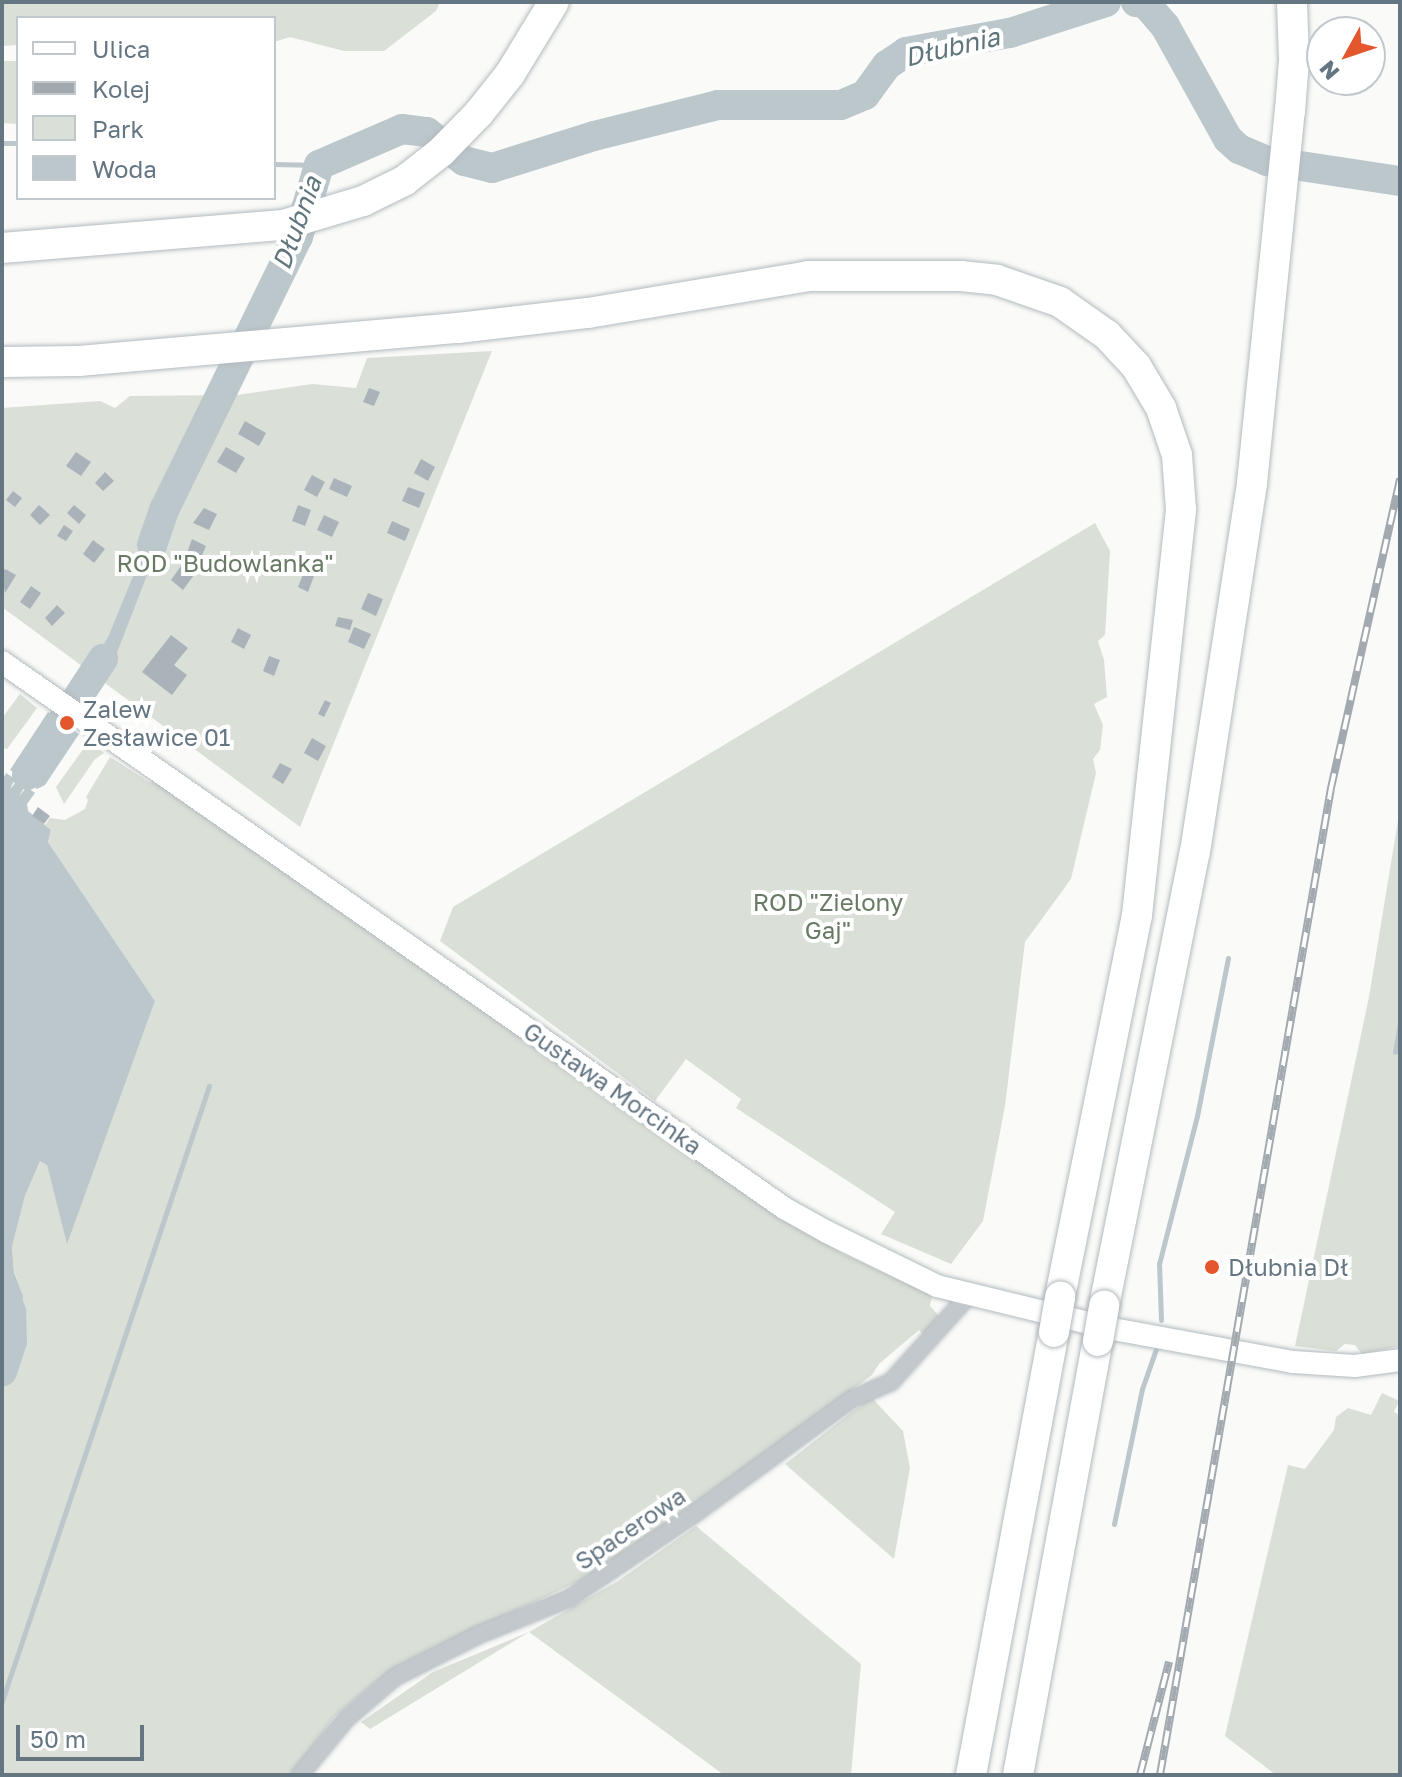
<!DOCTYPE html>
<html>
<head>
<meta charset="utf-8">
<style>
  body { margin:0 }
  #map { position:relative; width:1402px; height:1777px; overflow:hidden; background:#fafaf8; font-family:"Golos Text",sans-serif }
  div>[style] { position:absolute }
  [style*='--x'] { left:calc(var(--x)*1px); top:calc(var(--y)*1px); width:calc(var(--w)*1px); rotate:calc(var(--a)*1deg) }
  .green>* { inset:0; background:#dadfd7 }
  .water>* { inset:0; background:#bbc7cb }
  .stream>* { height:5px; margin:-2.5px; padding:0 2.5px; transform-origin:2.5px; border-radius:2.5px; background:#bbc7cb }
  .river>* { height:30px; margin:-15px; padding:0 15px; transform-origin:15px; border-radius:15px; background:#bbc7cb }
  .building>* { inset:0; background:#aab3b9 }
  .roads { filter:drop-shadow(0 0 2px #b3babf) drop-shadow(0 0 2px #b3babf) }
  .street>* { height:16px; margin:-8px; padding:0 8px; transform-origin:8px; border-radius:8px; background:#c3c8cc }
  .secondary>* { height:22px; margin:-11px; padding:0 11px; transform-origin:11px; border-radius:11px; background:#fff }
  .highway>* { height:30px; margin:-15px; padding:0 15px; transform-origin:15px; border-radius:15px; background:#fff }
  .rail>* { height:8px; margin-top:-4px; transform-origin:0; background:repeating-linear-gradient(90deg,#fff 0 15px,#a2aab0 0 30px); box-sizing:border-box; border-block:2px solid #a2aab0 }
  .bridges { filter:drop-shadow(0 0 2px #b4b9bd) drop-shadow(0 0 2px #b4b9bd) }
  .highway-bridge>* { height:30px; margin:-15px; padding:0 15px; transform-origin:15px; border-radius:15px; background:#fff }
  .dots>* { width:22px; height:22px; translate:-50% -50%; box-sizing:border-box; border:4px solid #fff; border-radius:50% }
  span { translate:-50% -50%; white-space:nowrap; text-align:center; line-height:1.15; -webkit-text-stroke:8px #fff; paint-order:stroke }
  .park-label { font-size:24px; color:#687a64 }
  .poi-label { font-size:24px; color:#657683 }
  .left { translate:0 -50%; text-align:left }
  .street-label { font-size:24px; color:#657683 }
  .water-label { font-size:26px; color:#60757c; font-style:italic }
  .frame { position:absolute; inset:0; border:4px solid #657683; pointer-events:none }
  .legend { position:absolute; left:16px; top:16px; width:260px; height:184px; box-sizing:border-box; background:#fff; border:2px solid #c1c8cd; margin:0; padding:10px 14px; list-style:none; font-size:24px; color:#657683 }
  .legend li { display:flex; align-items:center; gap:16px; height:40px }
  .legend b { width:40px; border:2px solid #c1c8cd }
  .north { position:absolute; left:1306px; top:16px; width:80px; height:80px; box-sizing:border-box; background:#fff; border:2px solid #c1c8cd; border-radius:50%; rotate:230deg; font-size:22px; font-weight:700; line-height:32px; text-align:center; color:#657683 }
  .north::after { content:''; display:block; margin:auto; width:28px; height:36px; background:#e4572e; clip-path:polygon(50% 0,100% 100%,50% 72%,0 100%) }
  .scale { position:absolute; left:16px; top:1725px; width:128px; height:36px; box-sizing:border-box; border:4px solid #657683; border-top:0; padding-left:10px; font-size:24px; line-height:28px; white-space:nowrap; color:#657683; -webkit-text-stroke:6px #fff; paint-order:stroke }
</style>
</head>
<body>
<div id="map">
  <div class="green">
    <div style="clip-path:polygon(2px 2px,440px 2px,436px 11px,384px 51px,344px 51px,290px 37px,274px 42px,274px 18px,18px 18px,18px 45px,2px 46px)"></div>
    <div style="clip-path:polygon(2px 61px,18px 61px,18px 124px,2px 123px)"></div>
    <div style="clip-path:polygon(492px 351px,300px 827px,2px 607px,2px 408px,100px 401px,115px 408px,130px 396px,237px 395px,312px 384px,356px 388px,367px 358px)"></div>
    <div style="clip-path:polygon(1095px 523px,1110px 551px,1105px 635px,1098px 641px,1104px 660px,1107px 697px,1094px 704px,1103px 725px,1100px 750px,1093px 759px,1096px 773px,1071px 879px,1025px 942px,1005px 1106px,983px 1221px,951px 1264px,881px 1234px,895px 1212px,736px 1108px,741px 1099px,686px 1059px,655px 1101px,440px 941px,453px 907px)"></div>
    <div style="clip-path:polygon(20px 694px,37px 708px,7px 749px,2px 748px,2px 718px)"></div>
    <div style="clip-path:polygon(89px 741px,104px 753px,95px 759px,64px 804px,56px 787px)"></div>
    <div style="clip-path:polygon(110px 757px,149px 782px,158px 781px,423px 964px,753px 1200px,843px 1254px,932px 1295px,930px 1306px,939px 1316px,924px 1335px,919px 1330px,879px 1364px,872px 1375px,688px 1510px,586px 1578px,412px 1659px,377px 1681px,335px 1716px,292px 1775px,2px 1775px,2px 1308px,7px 1322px,21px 1330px,23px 1296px,14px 1271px,12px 1247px,25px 1196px,40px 1161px,47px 1164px,67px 1242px,155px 1001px,48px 842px,51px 830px,45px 825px,50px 818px,65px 820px,85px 809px,88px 800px,86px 797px)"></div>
    <div style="clip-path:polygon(1400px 808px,1400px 1346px,1362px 1354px,1355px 1345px,1345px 1344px,1336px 1351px,1295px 1346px,1369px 997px)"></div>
    <div style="clip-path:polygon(1382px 1393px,1399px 1401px,1394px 1412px,1400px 1415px,1400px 1775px,1276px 1775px,1225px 1736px,1288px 1465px,1305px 1469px,1334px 1430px,1336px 1417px,1348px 1408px,1371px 1415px)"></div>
    <div style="clip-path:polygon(871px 1397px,903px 1431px,910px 1468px,894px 1559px,785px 1464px)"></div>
    <div style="clip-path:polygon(696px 1526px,861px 1664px,851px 1775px,724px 1775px,529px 1632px,370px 1729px,361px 1722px,433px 1672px,529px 1632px,618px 1581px)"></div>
  </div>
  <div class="water">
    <div style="clip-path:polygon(165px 508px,159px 544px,118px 650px,92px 700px,73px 688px,87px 674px,109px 635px,151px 532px)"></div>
    <div style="clip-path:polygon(48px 712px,79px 734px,45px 785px,37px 789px,30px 783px,33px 778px,25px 770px,58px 724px,17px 774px,10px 770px)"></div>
    <div style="clip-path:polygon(6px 773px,15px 779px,10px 789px,20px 778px,27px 783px,19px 796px,27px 787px,35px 793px,27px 804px,28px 811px,51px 830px,48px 842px,155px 1001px,67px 1244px,2px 1419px,67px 1244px,47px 1165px,40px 1161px,25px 1196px,12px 1247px,14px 1272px,23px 1296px,21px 1331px,7px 1322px,2px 1308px,2px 781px)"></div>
  </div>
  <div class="stream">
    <div style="--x:2;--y:143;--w:16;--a:0"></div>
    <div style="--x:274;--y:164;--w:45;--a:1.3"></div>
    <div style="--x:1395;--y:1052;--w:28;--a:-80"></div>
    <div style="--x:1161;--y:1320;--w:56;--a:-92"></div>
    <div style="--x:1159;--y:1264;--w:153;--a:-75.6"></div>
    <div style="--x:1197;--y:1116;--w:161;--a:-78.9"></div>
    <div style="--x:1114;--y:1524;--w:138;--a:-78.3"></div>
    <div style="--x:1142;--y:1389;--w:42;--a:-70.7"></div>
    <div style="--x:2;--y:1701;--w:649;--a:-71.4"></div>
  </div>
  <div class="river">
    <div style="--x:1136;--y:2;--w:9;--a:6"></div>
    <div style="--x:1145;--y:3;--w:30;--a:49"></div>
    <div style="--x:1165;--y:26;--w:129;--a:60.9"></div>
    <div style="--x:1228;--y:139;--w:15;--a:42"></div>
    <div style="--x:1239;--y:149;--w:30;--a:23"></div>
    <div style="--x:1267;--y:161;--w:134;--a:8.6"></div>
    <div style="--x:152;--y:545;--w:39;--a:-71"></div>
    <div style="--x:165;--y:508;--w:302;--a:-63.9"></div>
    <div style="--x:298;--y:237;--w:75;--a:-73.7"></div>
    <div style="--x:319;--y:165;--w:90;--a:-23.4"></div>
    <div style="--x:402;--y:129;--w:25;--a:7"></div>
    <div style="--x:427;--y:132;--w:47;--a:38.1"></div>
    <div style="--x:464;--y:161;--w:29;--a:14"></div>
    <div style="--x:492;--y:168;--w:107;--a:-17.4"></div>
    <div style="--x:594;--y:136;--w:128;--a:-14"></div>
    <div style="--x:718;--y:105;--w:123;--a:0"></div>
    <div style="--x:841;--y:105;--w:26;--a:-23"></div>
    <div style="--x:865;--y:95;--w:37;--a:-54"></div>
    <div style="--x:887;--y:65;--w:23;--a:-34"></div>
    <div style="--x:906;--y:52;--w:106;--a:-10.4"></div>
    <div style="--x:1010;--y:33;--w:101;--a:-17.9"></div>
    <div style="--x:27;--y:775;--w:139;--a:-56.8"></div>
    <div style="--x:2;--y:1288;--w:26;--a:69"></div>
    <div style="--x:11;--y:1312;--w:29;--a:88"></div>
    <div style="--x:12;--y:1341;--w:32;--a:108"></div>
  </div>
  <div class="building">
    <div style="clip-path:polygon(369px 388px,380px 392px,374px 406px,363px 402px)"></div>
    <div style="clip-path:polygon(245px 421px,266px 433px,259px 446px,238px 434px)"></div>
    <div style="clip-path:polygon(226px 447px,245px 458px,236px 473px,217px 462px)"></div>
    <div style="clip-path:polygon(76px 452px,91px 462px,81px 476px,66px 466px)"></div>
    <div style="clip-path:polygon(421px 459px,435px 467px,428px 481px,414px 473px)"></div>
    <div style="clip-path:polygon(105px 472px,114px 481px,103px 491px,95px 483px)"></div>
    <div style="clip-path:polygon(312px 475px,325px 482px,317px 497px,304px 490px)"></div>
    <div style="clip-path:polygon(334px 478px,352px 486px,347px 497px,329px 489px)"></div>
    <div style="clip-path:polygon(408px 487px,425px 493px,419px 508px,402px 501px)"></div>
    <div style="clip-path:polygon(13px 491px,22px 498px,15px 507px,6px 500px)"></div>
    <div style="clip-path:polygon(39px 505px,50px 515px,40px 525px,30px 515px)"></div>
    <div style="clip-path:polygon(74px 505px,86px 515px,79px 524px,67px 513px)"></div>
    <div style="clip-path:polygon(298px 505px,311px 510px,305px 526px,292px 521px)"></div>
    <div style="clip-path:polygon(204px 508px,217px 514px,209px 530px,193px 523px)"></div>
    <div style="clip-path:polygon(324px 515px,339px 522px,332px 537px,317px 530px)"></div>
    <div style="clip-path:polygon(392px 521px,410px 529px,405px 541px,387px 533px)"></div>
    <div style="clip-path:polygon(64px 525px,73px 531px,66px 541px,57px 536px)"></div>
    <div style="clip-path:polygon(192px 539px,206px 546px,200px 560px,187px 553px)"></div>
    <div style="clip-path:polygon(93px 540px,105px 549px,94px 563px,83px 554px)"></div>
    <div style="clip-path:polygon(181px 566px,194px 575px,183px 590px,171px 580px)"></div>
    <div style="clip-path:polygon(5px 569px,16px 575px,5px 593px,2px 574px)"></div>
    <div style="clip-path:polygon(304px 572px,314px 576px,308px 592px,298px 587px)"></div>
    <div style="clip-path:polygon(31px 586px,41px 593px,30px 609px,20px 602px)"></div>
    <div style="clip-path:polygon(368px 593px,383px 599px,376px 616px,361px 609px)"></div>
    <div style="clip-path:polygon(57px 605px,65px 613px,52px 626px,45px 618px)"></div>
    <div style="clip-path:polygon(338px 617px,353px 620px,350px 630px,335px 626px)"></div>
    <div style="clip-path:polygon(354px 627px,371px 634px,364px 649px,348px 642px)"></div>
    <div style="clip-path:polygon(238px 628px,251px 635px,244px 649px,231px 642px)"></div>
    <div style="clip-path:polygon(171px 635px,188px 648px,174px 665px,187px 675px,172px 695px,142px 672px)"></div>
    <div style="clip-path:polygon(269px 656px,280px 660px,274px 676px,263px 671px)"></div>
    <div style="clip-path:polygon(325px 700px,331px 703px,324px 717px,318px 714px)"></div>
    <div style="clip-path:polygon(312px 738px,326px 746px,318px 761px,304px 753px)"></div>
    <div style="clip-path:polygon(280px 763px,292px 769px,283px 784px,272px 777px)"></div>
    <div style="clip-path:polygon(38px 807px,50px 816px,44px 824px,32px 816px)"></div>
    <div style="clip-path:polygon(1206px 1258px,1222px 1261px,1219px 1275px,1203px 1272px)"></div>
  </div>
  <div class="roads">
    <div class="street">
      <div style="--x:300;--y:1775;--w:72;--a:-50.6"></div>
      <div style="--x:346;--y:1719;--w:65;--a:-40.6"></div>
      <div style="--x:395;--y:1677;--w:93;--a:-26.8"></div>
      <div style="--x:478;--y:1635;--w:99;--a:-21.9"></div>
      <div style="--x:570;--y:1598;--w:145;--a:-34"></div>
      <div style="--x:690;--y:1517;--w:200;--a:-36.1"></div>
      <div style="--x:852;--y:1399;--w:43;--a:-23.6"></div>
      <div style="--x:891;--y:1382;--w:118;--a:-48.1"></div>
    </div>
    <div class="secondary">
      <div style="--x:2;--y:662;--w:954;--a:34.92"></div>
      <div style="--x:784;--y:1208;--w:49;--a:29.2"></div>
      <div style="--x:827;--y:1232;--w:123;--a:26.1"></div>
      <div style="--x:937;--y:1286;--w:181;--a:13.7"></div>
      <div style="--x:1113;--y:1329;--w:183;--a:10.4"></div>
      <div style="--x:1293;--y:1362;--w:62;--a:3.7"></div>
      <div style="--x:1355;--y:1366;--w:45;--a:-7.6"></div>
    </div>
    <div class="highway">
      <div style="--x:2;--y:248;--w:282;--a:-4.7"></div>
      <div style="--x:283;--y:225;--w:84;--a:-16.7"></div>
      <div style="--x:363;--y:201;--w:46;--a:-26"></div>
      <div style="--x:404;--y:181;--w:47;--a:-38.1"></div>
      <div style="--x:441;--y:152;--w:54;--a:-45.7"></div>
      <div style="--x:479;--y:113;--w:50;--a:-51.5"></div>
      <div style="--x:510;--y:74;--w:84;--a:-58.6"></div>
      <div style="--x:2;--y:362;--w:77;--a:-0.7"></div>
      <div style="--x:79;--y:361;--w:380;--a:-5"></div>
      <div style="--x:458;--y:328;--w:131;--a:-6.6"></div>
      <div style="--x:588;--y:313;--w:223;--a:-9.5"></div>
      <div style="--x:808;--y:276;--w:153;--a:0"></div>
      <div style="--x:961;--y:276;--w:36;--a:6"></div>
      <div style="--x:997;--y:280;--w:67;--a:19.2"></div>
      <div style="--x:1060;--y:302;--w:57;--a:35.1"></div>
      <div style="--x:1107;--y:335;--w:42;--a:46.9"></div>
      <div style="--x:1136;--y:366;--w:49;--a:59.2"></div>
      <div style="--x:1161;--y:408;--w:50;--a:71.2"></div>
      <div style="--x:1177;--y:455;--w:55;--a:85.8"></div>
      <div style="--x:1181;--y:510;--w:407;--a:96.2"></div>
      <div style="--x:1137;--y:915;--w:390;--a:101.4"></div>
      <div style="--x:1104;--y:1306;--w:463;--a:-78.7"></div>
      <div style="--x:1195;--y:852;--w:373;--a:-81.2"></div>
      <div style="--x:1252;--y:483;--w:374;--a:-84.2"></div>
      <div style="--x:1290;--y:111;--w:51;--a:-85.5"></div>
      <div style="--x:1294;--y:60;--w:58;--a:-92"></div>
      <div style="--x:971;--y:1775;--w:451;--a:-79.4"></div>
      <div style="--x:1018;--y:1775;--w:441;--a:-79.6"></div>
    </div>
  </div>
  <div class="rail">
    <div style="--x:1140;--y:1775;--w:117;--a:-75.6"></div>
    <div style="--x:1160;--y:1775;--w:1002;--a:-80.17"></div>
    <div style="--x:1331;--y:788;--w:317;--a:-77.4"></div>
  </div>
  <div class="bridges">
    <div class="highway-bridge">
      <div style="--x:1054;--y:1332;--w:36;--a:-80"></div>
      <div style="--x:1098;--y:1341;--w:36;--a:-80"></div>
    </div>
  </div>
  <div class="dots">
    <div style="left:67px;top:723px;background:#e4572e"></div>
    <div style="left:1212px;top:1267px;background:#e4572e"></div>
  </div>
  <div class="park-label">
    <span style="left:225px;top:563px">ROD "Budowlanka"</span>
    <span style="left:828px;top:916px">ROD "Zielony<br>Gaj"</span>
  </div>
  <div class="poi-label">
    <span class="left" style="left:83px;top:723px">Zalew<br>Zesławice 01</span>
    <span class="left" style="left:1228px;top:1267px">Dłubnia Dł</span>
  </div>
  <div class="street-label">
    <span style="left:613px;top:1088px;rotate:35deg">Gustawa Morcinka</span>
    <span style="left:630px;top:1528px;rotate:-34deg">Spacerowa</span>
  </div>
  <div class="water-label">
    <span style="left:952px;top:47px;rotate:-13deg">Dłubnia</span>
    <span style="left:297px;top:223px;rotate:-70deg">Dłubnia</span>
  </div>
  <div class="frame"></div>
  <ul class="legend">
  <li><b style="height:10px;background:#fff"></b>Ulica</li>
  <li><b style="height:10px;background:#a2aab0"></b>Kolej</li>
  <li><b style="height:22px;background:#dadfd7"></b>Park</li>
  <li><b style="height:22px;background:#bbc7cb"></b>Woda</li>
  </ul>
  <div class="north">N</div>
  <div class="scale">50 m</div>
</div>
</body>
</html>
